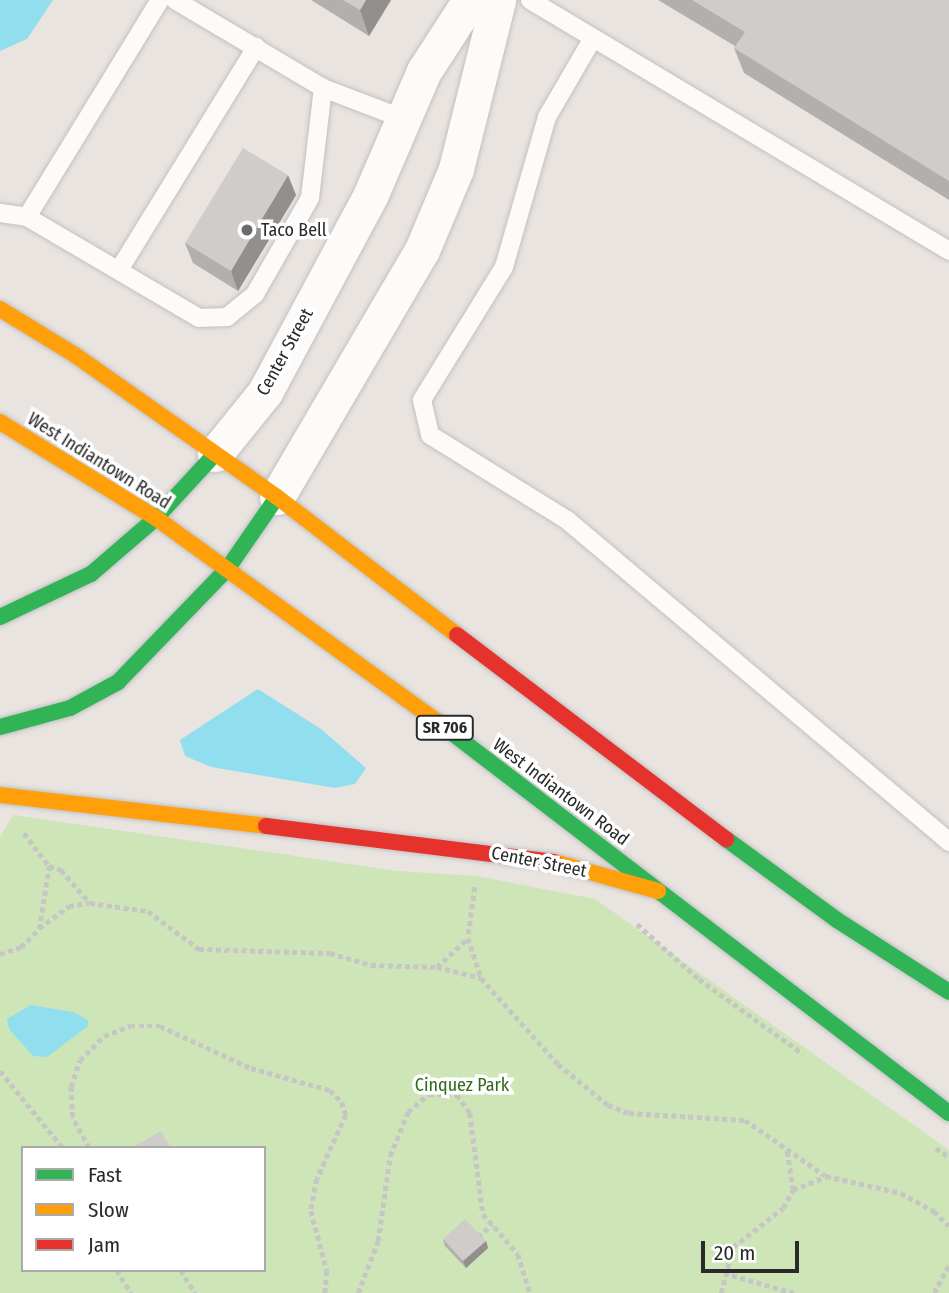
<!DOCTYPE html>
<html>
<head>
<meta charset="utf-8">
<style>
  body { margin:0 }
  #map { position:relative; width:949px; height:1293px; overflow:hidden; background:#e9e4e0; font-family:"Fira Sans Condensed",sans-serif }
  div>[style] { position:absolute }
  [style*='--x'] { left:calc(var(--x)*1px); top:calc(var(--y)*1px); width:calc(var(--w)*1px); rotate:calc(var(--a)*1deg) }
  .green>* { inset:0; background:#cee5b7 }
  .water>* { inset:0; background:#90deee }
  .path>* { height:4.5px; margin-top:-2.25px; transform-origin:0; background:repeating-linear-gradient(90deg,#c6c6c5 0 5px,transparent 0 8.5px) }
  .roads { filter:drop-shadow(0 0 2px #c2c1c2) drop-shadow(0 0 2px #c2c1c2) }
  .lane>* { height:18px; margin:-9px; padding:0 9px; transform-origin:9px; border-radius:9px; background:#fcfbfa }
  .street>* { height:35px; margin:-17.5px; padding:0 17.5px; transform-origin:17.5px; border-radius:17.5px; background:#fcfbfa }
  .fast>* { height:16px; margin:-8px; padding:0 8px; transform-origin:8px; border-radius:8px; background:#30b455 }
  .slow>* { height:16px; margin:-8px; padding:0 8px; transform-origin:8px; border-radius:8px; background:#ff9f0a }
  .jam>* { height:16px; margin:-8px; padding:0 8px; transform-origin:8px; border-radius:8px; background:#e5322d }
  .wall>* { inset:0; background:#b3afad }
  .shaded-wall>* { inset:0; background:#928f8d }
  .building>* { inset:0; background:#d0ccc9 }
  .dots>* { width:19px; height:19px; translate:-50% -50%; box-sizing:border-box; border:4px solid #fff; border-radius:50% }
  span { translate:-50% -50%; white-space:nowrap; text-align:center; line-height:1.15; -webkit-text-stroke:7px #fff; paint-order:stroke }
  .shield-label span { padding:2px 5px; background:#fff; border:2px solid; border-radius:5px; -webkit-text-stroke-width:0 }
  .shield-label { font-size:16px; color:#2a2a2a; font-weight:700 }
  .poi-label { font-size:18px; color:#2a2a2a }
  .left { translate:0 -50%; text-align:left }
  .street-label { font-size:18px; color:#2a2a2a }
  .park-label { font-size:18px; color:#306b17 }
  .legend { position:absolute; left:21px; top:1146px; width:245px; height:126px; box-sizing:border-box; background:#fff; border:2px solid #aaa; margin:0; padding:9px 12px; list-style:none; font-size:21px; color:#2a2a2a }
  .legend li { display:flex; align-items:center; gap:14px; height:35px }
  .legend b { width:35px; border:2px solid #aaa }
  .scale { position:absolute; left:701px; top:1241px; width:98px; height:32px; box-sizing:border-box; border:4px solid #2a2a2a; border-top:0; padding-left:9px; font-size:21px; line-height:24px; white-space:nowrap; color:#2a2a2a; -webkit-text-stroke:5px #fff; paint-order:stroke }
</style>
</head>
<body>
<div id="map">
  <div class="green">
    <div style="clip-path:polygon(evenodd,13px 815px,398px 871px,476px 876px,595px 899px,949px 1150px,949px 1293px,0 1293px,0 837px,13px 815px,23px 1148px,264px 1148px,264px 1270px,23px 1270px,23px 1148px)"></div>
  </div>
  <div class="water">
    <div style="clip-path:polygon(0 0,53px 0,27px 39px,0 51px)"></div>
    <div style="clip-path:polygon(258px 689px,321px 729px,366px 768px,355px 784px,335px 788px,211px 767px,185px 756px,180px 740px)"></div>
    <div style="clip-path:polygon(31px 1005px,73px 1012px,88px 1020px,88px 1026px,47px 1057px,33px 1056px,9px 1029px,7px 1019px)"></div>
  </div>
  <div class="path">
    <div style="--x:24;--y:833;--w:41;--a:52.9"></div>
    <div style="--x:49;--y:866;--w:13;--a:18"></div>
    <div style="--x:61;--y:870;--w:44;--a:48.7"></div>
    <div style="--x:90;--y:903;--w:59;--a:7.9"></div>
    <div style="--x:148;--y:911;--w:64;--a:36.7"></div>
    <div style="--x:199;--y:949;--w:131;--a:1.7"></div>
    <div style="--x:330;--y:953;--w:43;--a:16.3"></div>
    <div style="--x:371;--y:965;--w:66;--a:1.7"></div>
    <div style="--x:437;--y:967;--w:45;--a:14"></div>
    <div style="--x:481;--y:978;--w:115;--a:48.2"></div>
    <div style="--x:558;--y:1064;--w:65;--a:39.4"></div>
    <div style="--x:608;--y:1105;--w:22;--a:21"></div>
    <div style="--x:629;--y:1113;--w:116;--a:3.5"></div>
    <div style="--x:745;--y:1120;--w:98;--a:34.7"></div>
    <div style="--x:826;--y:1176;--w:77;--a:12.8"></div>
    <div style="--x:901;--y:1193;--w:38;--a:29"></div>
    <div style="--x:934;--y:1211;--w:21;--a:45"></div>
    <div style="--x:475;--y:887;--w:51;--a:97.8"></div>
    <div style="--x:468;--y:938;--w:41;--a:71.6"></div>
    <div style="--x:637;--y:924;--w:83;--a:41.6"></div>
    <div style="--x:699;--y:979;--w:128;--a:35.8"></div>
    <div style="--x:39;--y:928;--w:37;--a:-36"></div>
    <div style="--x:69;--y:906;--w:20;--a:-9"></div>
    <div style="--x:0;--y:954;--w:22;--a:-18"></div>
    <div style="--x:21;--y:947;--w:25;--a:-45"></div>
    <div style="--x:39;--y:929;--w:64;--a:-81"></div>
    <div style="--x:437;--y:967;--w:42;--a:-43.1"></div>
    <div style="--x:0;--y:1071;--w:99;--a:50.7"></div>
    <div style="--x:89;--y:1148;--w:35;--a:-119"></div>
    <div style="--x:72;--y:1117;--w:30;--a:-92"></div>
    <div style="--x:71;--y:1087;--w:28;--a:-72"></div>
    <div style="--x:80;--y:1060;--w:34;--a:-45"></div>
    <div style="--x:104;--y:1036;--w:28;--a:-21"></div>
    <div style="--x:130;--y:1026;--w:30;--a:0"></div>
    <div style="--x:160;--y:1026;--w:100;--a:24.8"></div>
    <div style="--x:251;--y:1068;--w:82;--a:15.6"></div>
    <div style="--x:330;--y:1090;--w:17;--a:45"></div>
    <div style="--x:342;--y:1102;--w:14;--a:73"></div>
    <div style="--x:346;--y:1115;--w:70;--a:114.4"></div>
    <div style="--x:317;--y:1179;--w:33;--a:101"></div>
    <div style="--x:311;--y:1211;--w:62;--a:75.1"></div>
    <div style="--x:327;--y:1271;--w:22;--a:95"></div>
    <div style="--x:936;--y:1148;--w:16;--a:35"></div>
    <div style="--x:793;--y:1190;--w:35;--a:-22"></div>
    <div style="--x:478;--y:1237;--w:19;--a:-43"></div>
    <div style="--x:117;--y:1270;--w:27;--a:59"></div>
    <div style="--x:181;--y:1270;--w:27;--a:59"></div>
    <div style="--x:724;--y:1273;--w:73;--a:15.9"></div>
    <div style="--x:358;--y:1293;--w:56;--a:-69"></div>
    <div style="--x:378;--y:1241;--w:86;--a:-82"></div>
    <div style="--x:390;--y:1156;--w:48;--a:-67.8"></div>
    <div style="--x:408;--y:1112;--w:28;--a:-41"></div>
    <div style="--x:429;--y:1094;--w:28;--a:2"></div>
    <div style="--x:457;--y:1095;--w:22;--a:54"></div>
    <div style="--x:470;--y:1113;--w:102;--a:82.7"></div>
    <div style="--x:483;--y:1214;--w:53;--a:48.8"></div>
    <div style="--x:518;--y:1254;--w:41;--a:72.9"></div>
    <div style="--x:721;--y:1293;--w:48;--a:-75.4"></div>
    <div style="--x:733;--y:1247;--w:63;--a:-38"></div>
    <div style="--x:783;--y:1208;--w:21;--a:-61"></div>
    <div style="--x:793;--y:1190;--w:39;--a:-99"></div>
    <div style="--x:934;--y:1293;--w:32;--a:-62"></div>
  </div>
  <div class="roads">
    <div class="lane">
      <div style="--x:175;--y:0;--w:172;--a:30.7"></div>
      <div style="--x:323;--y:88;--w:87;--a:20.9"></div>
      <div style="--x:530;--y:0;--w:488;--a:30.9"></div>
      <div style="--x:593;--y:38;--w:91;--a:120.2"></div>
      <div style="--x:547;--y:117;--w:156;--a:106"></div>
      <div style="--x:504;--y:267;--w:156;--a:121.7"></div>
      <div style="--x:422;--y:400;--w:36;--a:77"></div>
      <div style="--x:430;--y:435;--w:161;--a:31.8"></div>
      <div style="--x:567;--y:520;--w:500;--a:40.1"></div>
      <div style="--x:0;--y:213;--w:27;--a:8"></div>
      <div style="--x:27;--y:217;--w:255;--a:-58.5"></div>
      <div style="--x:27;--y:217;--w:199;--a:30.4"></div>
      <div style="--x:199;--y:318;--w:28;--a:-2"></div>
      <div style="--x:227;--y:317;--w:36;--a:-39"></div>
      <div style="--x:255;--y:294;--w:111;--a:-60.2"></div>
      <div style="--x:310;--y:198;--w:111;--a:-83.3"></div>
      <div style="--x:119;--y:270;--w:262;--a:-58.4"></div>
    </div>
    <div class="street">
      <div style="--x:215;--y:454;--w:80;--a:-51.1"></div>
      <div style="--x:265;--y:392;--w:225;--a:-61.8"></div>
      <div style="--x:371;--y:194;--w:134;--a:-66.7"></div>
      <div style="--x:424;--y:71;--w:85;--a:-57.1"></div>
      <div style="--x:277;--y:497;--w:286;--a:-59.6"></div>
      <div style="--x:422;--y:250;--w:88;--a:-67.2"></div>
      <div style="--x:456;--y:169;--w:174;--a:-76"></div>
    </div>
    <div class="fast">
      <div style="--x:0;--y:617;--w:101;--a:-25.3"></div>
      <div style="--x:91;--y:574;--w:86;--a:-40.7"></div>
      <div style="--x:156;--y:518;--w:87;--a:-47.3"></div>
      <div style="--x:439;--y:723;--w:642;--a:37.41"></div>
      <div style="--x:0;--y:727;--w:73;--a:-15.2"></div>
      <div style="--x:70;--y:708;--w:55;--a:-28.4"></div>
      <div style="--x:118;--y:682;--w:158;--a:-46"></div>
      <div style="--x:228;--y:568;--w:86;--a:-55.4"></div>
      <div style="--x:726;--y:839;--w:137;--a:36.1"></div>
      <div style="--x:837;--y:920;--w:133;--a:32.7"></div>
    </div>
    <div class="slow">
      <div style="--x:0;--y:309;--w:88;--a:31.5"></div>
      <div style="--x:75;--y:355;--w:247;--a:35.1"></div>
      <div style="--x:277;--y:497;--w:227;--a:37.5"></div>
      <div style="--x:0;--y:422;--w:183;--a:31.6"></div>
      <div style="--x:156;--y:518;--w:349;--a:35.9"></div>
      <div style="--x:0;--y:795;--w:268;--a:6.6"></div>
      <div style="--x:554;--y:862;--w:108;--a:15.6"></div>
    </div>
    <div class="jam">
      <div style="--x:457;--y:635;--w:338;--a:37.2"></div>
      <div style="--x:266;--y:826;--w:290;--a:7.1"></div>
    </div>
  </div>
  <div class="wall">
    <div style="clip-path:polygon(311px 0,391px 0,369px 36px)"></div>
    <div style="clip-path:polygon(658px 0,949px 0,949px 200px,744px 73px,734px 48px,735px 46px)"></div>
    <div style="clip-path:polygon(296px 195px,238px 291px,193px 263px,185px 243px)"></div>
    <div style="clip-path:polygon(443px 1239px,486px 1241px,488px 1248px,466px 1268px,445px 1246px)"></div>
  </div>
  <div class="shaded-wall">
    <div style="clip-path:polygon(366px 0,391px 0,369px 36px,360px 10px)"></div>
    <div style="clip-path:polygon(288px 175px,296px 195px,238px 291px,231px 271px)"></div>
    <div style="clip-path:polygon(486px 1241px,488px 1248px,466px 1268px,463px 1261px)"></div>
  </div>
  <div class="building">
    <div style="clip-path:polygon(343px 0,366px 0,360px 10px)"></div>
    <div style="clip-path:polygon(692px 0,949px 0,949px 181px,734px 48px,745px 32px)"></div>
    <div style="clip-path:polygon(243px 148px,288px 175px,231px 271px,185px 243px)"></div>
    <div style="clip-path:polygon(161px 1131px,171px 1148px,135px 1148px,135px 1146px)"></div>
    <div style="clip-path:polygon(465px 1219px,486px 1241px,463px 1261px,443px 1239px)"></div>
  </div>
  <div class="dots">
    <div style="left:247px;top:230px;background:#6d6b6a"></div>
  </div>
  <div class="shield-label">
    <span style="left:445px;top:728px">SR 706</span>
  </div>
  <div class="poi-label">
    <span class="left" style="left:261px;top:230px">Taco Bell</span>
  </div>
  <div class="street-label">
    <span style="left:285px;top:352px;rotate:-61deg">Center Street</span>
    <span style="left:99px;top:461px;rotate:32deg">West Indiantown Road</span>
    <span style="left:561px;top:792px;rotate:37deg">West Indiantown Road</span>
    <span style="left:539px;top:862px;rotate:11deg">Center Street</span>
  </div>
  <div class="park-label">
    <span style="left:462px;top:1085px">Cinquez Park</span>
  </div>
  <ul class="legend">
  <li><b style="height:9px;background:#30b455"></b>Fast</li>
  <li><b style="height:9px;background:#ff9f0a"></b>Slow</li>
  <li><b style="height:9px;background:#e5322d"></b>Jam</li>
  </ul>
  <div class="scale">20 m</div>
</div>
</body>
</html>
